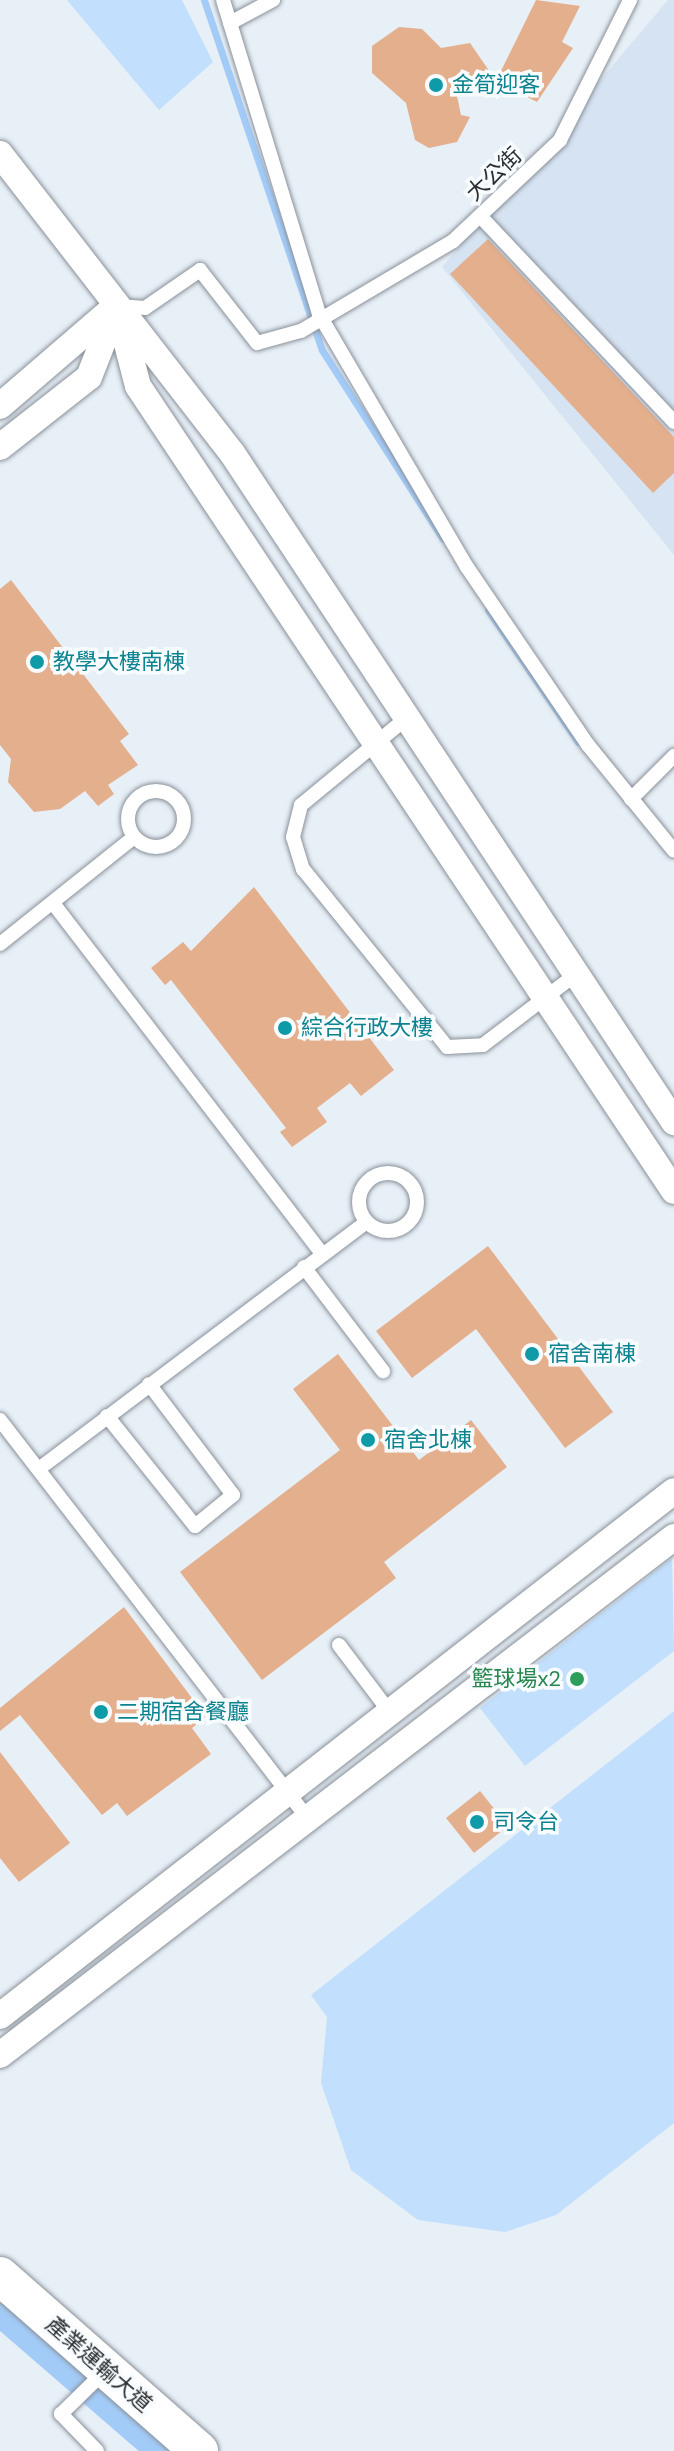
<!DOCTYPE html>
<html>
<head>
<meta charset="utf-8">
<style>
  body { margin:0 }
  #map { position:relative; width:674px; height:2451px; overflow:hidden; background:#e7eff7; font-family:"DM Sans","Noto Sans TC",sans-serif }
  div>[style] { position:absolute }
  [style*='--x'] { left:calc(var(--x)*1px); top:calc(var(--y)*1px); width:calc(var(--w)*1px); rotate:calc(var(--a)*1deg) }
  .built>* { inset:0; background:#d6e3f2 }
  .green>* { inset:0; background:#c2dffd }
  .stream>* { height:7px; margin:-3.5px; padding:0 3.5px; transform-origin:3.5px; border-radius:3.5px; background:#a3cbf8 }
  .canal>* { height:24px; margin:-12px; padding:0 12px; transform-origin:12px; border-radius:12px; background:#a3cbf8 }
  .building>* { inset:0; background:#e4af8d }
  .roads { filter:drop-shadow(0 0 2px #8a9199) drop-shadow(0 0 2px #8a9199) }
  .lane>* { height:14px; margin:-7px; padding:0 7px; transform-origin:7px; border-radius:7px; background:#fff }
  .lane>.ring { margin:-7px; padding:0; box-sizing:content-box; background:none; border:14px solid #fff; border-radius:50% }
  .street>* { height:26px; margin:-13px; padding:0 13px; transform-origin:13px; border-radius:13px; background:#fff }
  .secondary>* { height:38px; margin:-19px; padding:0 19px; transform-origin:19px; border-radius:19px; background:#fff }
  .dots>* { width:22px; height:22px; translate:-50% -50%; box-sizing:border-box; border:4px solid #f8fcff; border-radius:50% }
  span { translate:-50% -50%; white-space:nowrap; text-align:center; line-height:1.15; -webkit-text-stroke:7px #f8fcff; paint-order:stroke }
  .culture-label { font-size:22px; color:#0d838f }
  .left { translate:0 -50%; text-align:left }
  .street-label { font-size:22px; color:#2b2e31 }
  .leisure-label { font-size:22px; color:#27864d }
  .right { translate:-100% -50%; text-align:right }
</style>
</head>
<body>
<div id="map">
  <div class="built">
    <div style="clip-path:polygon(668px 0,674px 0,674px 555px,442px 267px)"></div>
  </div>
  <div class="green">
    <div style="clip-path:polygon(67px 0,182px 0,213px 62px,159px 110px)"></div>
    <div style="clip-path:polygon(672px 1558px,674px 1651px,525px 1766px,480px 1708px)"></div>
    <div style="clip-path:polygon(674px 1711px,674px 2123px,556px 2215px,505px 2232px,418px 2220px,351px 2170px,321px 2083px,327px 2017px,311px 1995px)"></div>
  </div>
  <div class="stream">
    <div style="--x:204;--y:0;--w:369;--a:71.4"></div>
    <div style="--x:322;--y:350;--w:224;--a:57.4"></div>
    <div style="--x:488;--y:610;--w:160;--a:55.7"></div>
  </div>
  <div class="canal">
    <div style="--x:0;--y:2315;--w:208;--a:40.9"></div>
  </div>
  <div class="building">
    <div style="clip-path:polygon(536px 0,580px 6px,562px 42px,573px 48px,537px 102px,496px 81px)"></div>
    <div style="clip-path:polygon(399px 27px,422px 29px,441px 48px,470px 43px,492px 75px,454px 82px,461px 115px,470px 117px,457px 142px,429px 148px,415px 140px,406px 103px,372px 73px,372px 46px)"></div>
    <div style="clip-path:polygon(488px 239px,674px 437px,674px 473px,653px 493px,450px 274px)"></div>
    <div style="clip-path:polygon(11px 580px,129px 734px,120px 741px,138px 765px,108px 785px,114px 794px,98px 806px,85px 791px,60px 809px,34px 812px,8px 782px,11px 759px,0 745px,0 589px)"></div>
    <div style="clip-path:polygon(254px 887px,394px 1070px,361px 1096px,350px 1083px,317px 1108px,327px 1122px,292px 1147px,280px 1132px,286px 1128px,171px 980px,165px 985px,151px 968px,183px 942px,191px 951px)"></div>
    <div style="clip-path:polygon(488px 1246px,613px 1412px,565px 1448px,476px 1329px,412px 1378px,376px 1331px)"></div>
    <div style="clip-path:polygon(338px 1354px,419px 1460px,471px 1420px,507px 1467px,384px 1562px,396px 1578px,262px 1680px,180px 1572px,340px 1450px,293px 1389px)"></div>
    <div style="clip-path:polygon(124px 1607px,206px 1717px,192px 1728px,211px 1754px,127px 1816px,117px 1803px,102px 1815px,20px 1715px,0 1731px,0 1708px)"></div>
    <div style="clip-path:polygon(0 1752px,70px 1843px,19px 1882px,0 1858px)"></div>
    <div style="clip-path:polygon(480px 1791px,508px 1826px,474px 1853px,446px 1818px)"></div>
  </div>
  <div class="roads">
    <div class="lane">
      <div style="--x:223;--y:0;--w:328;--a:73"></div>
      <div style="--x:319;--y:314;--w:293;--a:59.7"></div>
      <div style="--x:467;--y:567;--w:215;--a:55.8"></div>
      <div style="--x:588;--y:745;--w:136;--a:50.9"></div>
      <div style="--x:230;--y:23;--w:49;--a:-28.1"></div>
      <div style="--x:481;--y:217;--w:282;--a:46.7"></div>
      <div style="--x:118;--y:306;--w:27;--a:4"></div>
      <div style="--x:145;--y:308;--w:67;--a:-34.6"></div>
      <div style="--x:200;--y:270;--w:93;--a:52"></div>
      <div style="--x:257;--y:343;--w:46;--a:-15.3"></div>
      <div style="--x:301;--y:331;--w:177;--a:-30.6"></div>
      <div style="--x:453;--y:241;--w:147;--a:-43.3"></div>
      <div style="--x:560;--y:140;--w:157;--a:-63.4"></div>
      <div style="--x:409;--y:716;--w:140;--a:140.5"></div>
      <div style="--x:301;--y:805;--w:33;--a:104"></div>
      <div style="--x:293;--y:837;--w:34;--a:73"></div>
      <div style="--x:303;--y:869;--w:229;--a:51"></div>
      <div style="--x:447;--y:1047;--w:36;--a:-3"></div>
      <div style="--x:483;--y:1045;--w:116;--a:-37.3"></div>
      <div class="ring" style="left:128px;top:791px;width:42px;height:42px"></div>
      <div style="--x:631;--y:799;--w:61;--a:-45"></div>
      <div style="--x:53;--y:903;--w:441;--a:52.5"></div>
      <div style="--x:0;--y:944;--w:171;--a:-38.6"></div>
      <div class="ring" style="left:359px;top:1173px;width:44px;height:44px"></div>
      <div style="--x:304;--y:1267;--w:131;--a:52.8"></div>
      <div style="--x:107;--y:1416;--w:141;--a:51.3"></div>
      <div style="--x:195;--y:1526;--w:49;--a:-39.2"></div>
      <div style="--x:233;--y:1495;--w:139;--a:-127.1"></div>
      <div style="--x:0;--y:1420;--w:505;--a:52.31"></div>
      <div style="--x:40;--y:1468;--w:407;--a:-37"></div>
      <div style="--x:339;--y:1645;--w:88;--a:52.9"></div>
      <div style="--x:97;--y:2451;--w:52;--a:-134.2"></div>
      <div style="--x:61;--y:2414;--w:63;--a:-44.4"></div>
    </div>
    <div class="street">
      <div style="--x:0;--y:154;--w:378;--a:52.2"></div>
      <div style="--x:232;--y:453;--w:802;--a:56.55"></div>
      <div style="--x:120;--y:317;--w:71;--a:75.4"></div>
      <div style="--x:138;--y:386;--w:967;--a:56.34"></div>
      <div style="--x:0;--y:406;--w:150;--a:-40.7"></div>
      <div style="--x:0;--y:447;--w:113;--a:-38.2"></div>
      <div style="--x:89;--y:377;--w:76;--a:-68.5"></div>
      <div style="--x:0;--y:2016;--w:854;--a:-37.92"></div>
      <div style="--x:0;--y:2055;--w:850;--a:-37.54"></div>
    </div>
    <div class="secondary">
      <div style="--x:0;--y:2276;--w:265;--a:41.3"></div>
    </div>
  </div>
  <div class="dots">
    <div style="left:436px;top:85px;background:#0f9aa8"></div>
    <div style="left:37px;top:662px;background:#0f9aa8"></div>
    <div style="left:285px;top:1028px;background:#0f9aa8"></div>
    <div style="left:532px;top:1354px;background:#0f9aa8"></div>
    <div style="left:368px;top:1440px;background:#0f9aa8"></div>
    <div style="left:577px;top:1679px;background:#2e9e5b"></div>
    <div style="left:101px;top:1712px;background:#0f9aa8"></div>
    <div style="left:477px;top:1822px;background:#0f9aa8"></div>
  </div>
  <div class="culture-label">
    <span class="left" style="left:452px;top:85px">金筍迎客</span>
    <span class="left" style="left:53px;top:662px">教學大樓南棟</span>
    <span class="left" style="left:301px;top:1028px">綜合行政大樓</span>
    <span class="left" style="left:548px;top:1354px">宿舍南棟</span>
    <span class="left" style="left:384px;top:1440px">宿舍北棟</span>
    <span class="left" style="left:117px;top:1712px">二期宿舍餐廳</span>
    <span class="left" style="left:493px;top:1822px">司令台</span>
  </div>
  <div class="street-label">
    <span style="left:494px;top:174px;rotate:-43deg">大公街</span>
    <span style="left:99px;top:2364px;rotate:41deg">產業運輸大道</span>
  </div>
  <div class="leisure-label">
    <span class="right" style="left:561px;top:1679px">籃球場x2</span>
  </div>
</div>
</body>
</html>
